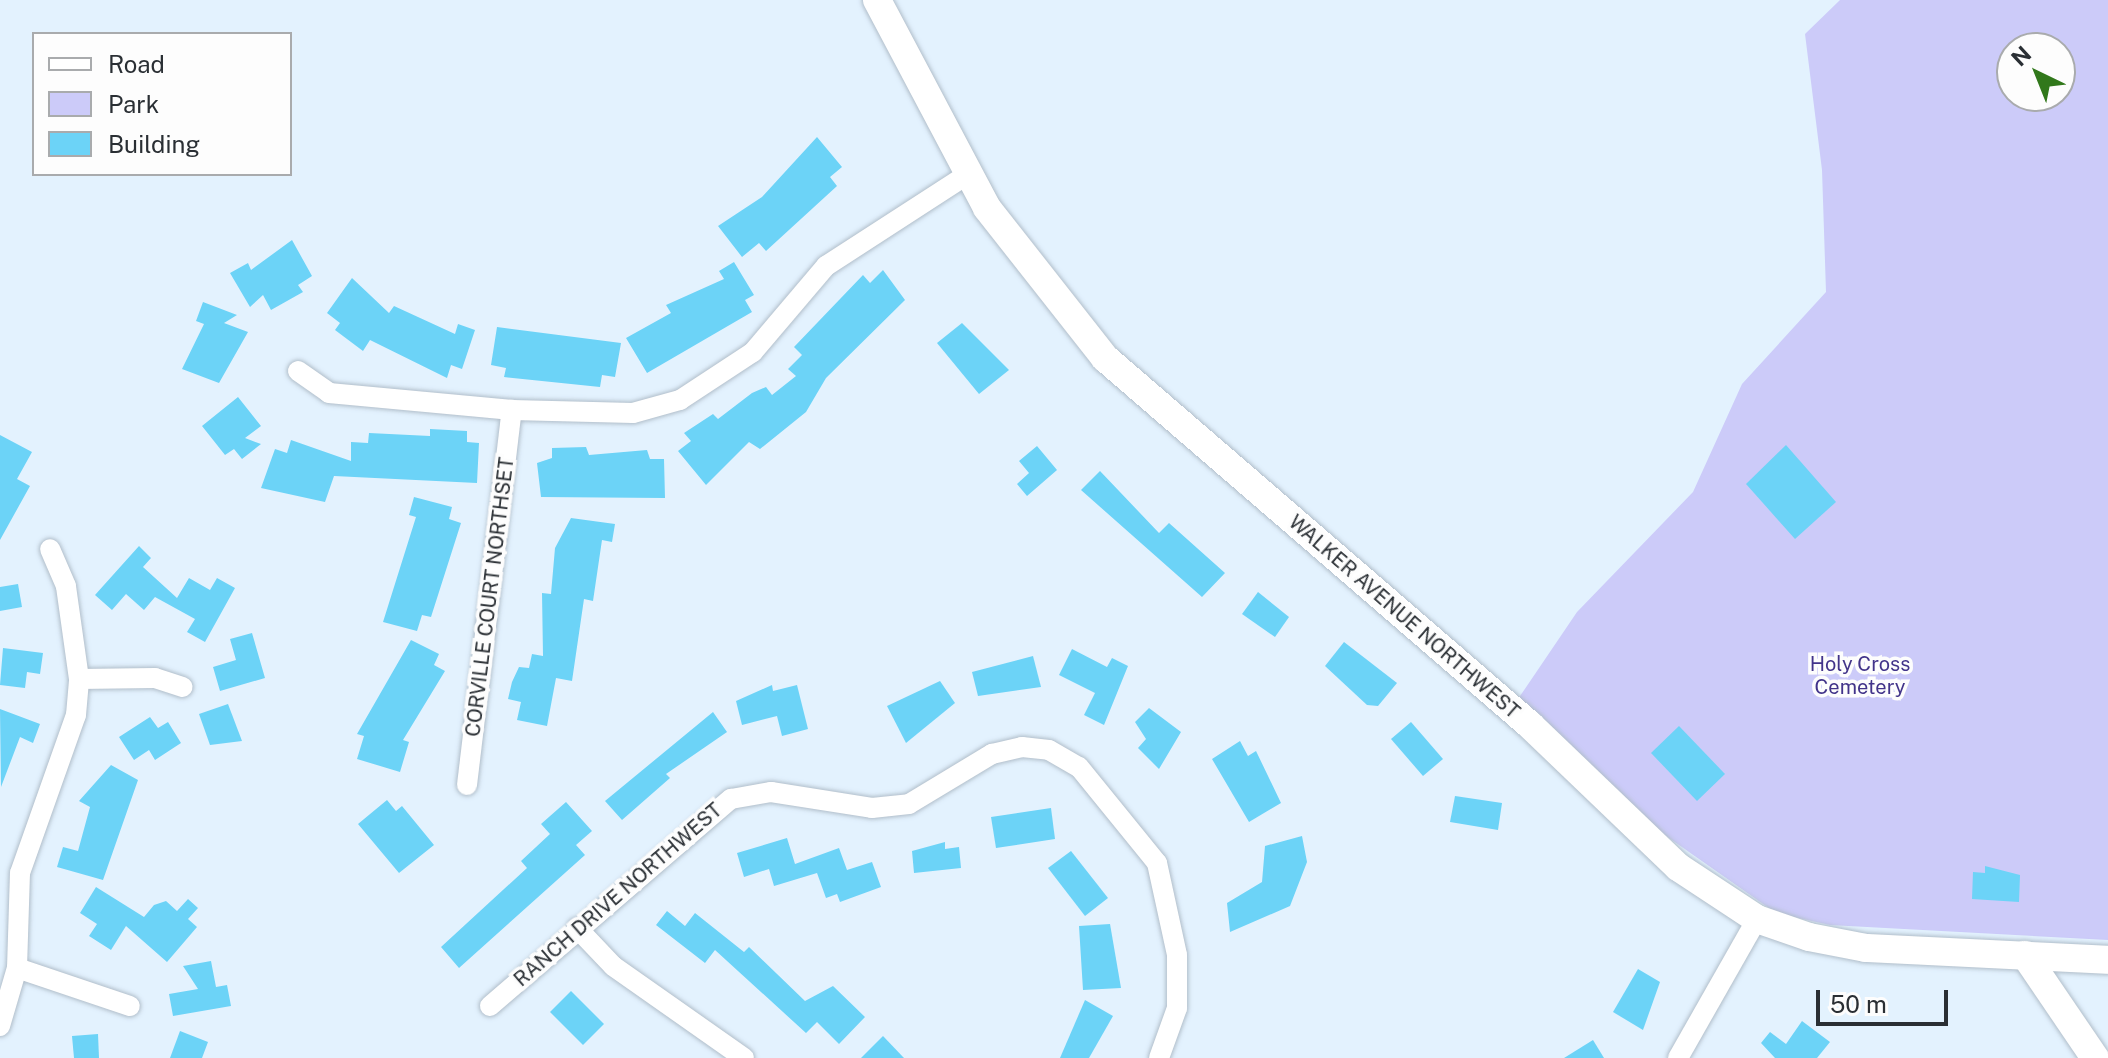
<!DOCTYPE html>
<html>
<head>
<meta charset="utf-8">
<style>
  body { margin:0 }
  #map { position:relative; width:2108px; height:1058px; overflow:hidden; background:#e3f2fe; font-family:"Public Sans",sans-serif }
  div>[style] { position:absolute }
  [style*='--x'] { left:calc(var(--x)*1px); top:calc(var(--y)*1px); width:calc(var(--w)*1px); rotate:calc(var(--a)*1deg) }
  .green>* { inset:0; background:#cccbf9 }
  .building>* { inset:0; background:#6cd3f7 }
  .roads { filter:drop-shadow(0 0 2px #b1beca) drop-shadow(0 0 2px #b1beca) }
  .street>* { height:20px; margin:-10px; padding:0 10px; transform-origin:10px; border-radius:10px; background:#fff }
  .secondary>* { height:28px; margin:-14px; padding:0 14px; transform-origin:14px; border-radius:14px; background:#fff }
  span { translate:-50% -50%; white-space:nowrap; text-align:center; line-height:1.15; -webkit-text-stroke:7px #fdfdfd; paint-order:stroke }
  .street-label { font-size:20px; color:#2a2f34 }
  .park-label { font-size:20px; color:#42348a }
  .legend { position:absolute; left:32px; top:32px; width:260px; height:144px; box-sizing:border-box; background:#fdfdfd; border:2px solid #a9abad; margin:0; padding:10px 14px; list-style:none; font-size:24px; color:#2a2f34 }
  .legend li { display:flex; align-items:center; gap:16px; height:40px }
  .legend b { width:40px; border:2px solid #a9abad }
  .north { position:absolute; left:1996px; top:32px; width:80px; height:80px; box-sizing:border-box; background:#fdfdfd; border:2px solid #a9abad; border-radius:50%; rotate:317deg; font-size:22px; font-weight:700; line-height:32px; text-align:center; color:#2a2f34 }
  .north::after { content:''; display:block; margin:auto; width:28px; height:36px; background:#31781b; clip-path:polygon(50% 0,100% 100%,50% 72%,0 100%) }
  .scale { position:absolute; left:1816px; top:990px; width:132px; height:36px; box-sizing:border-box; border:4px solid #2a2f34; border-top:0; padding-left:10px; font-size:24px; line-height:28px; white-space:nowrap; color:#2a2f34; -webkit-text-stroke:6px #fdfdfd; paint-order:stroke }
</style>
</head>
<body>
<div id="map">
  <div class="green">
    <div style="clip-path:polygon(evenodd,1840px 0,2108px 0,2108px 940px,1830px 925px,1776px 913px,1642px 819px,1518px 699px,1577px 612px,1693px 492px,1742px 384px,1826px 292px,1822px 170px,1805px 34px,1840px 0,2012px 48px,2060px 48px,2060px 96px,2012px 96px,2012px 48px)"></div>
  </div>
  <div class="building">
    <div style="clip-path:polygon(817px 137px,842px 167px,830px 177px,837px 186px,766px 251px,759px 243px,742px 257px,718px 226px,762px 197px)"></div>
    <div style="clip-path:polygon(292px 240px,312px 276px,298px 285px,303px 292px,271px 310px,263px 295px,250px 307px,230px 273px,248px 263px,251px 270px)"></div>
    <div style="clip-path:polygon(734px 262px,754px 295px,745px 300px,752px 312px,647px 373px,626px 338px,671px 313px,666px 305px,724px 279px,719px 271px)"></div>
    <div style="clip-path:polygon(883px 270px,905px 300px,826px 378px,806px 412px,760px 449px,749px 442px,706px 485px,678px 451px,691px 441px,684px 433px,713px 414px,718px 419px,752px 393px,766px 387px,772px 395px,796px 376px,788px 369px,802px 355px,794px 347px,863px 275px,870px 283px)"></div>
    <div style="clip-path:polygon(352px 278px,389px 313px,394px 306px,455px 334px,458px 324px,475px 330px,462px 369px,451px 365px,447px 378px,370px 340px,363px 351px,335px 330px,340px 323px,327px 313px)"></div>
    <div style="clip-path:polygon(203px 302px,237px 315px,224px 323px,248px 332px,219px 383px,182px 369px,204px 324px,196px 321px)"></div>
    <div style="clip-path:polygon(962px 323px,1009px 370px,979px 394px,937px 343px)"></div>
    <div style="clip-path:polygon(497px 327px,621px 343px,615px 377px,602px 375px,600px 387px,504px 377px,506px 368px,491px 365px)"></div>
    <div style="clip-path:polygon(238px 397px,261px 426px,245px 438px,261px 444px,242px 459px,234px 449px,225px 455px,202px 426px)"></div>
    <div style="clip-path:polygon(430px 429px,467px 431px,467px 442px,479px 443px,477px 483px,334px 476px,325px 502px,261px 488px,275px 449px,287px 453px,291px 440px,351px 461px,351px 442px,368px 443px,369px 433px,430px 436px)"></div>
    <div style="clip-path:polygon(0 435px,32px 452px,17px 479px,30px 486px,0 540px)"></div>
    <div style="clip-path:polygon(1786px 445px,1836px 502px,1795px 539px,1746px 484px)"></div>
    <div style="clip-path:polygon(1037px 446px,1057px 470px,1027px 496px,1017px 484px,1029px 473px,1019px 461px)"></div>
    <div style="clip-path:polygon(586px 447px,589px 455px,647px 450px,650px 459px,664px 459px,665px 498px,541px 497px,537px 463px,552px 458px,552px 448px)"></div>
    <div style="clip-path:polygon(1100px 471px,1159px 533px,1169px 523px,1225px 573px,1202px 597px,1081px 490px)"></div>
    <div style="clip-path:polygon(414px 497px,452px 507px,449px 519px,461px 523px,431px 617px,422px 615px,417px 631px,383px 622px,416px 517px,409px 515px)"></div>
    <div style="clip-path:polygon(571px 518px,615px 524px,612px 542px,602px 540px,593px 601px,584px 599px,572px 681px,556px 678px,547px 726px,517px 720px,521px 702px,508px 699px,512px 682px,519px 667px,529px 668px,532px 654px,543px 656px,542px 593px,551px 594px,555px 548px)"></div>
    <div style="clip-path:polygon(139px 546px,151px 558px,143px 567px,177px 598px,189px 578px,210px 590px,217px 578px,235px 588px,205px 642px,187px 632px,195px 619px,155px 597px,144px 610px,126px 594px,112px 610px,95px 595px)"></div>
    <div style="clip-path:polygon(18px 584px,22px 607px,0 611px,0 587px)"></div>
    <div style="clip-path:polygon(1258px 592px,1289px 617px,1275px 637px,1242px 614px)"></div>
    <div style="clip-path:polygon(252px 633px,265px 678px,220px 691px,213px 667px,236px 660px,230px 639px)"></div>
    <div style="clip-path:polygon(411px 640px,439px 654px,434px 665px,445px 671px,403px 740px,409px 742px,400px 772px,357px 759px,364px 736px,357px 734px)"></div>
    <div style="clip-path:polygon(1344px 642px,1397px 683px,1378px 706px,1367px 705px,1325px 666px)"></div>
    <div style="clip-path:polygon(3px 648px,43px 653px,40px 674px,27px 672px,25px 688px,0 685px)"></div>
    <div style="clip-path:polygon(1072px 649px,1107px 667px,1112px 658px,1128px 666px,1104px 725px,1084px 715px,1095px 693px,1059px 675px)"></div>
    <div style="clip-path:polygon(1033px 656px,1041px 687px,978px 696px,972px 672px)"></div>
    <div style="clip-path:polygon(940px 681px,955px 703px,906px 743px,887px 706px)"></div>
    <div style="clip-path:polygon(772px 685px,773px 691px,797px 685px,808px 729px,782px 736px,777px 716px,742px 725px,736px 701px)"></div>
    <div style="clip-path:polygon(228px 704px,242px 741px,210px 745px,199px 714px)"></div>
    <div style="clip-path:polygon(1149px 708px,1181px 732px,1159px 769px,1138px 748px,1146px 739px,1135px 722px)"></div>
    <div style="clip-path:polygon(0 709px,40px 724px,33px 743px,20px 737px,1px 787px)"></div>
    <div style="clip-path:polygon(713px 712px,727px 732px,666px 774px,670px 778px,622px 820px,605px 801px)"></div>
    <div style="clip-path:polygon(150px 717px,158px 728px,168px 722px,181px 743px,155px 760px,149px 750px,134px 760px,119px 737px)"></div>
    <div style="clip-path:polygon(1411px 722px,1443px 759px,1423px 776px,1391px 739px)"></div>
    <div style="clip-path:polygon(1679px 726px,1725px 774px,1697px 801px,1651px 753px)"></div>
    <div style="clip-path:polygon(1240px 741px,1248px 756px,1256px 751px,1281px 803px,1249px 822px,1212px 759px)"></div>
    <div style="clip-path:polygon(111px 765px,138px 780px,103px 880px,57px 867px,63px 847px,78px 851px,90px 807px,79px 801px)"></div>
    <div style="clip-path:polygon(1455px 796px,1502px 803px,1498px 830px,1450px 822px)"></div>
    <div style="clip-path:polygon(387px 800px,396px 811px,402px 806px,434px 845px,399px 873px,358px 824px)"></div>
    <div style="clip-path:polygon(566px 802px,592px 831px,576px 845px,585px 855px,459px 968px,441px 947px,527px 868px,521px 861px,550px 834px,541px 824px)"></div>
    <div style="clip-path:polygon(1051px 808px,1055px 839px,996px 848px,991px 817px)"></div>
    <div style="clip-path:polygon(1302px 836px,1307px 862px,1290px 906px,1230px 932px,1227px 903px,1262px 882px,1265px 846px)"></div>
    <div style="clip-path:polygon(787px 838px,795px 864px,839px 848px,847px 870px,872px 862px,881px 887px,840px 902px,837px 894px,826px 898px,817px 873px,774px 886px,769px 869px,744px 877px,737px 853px)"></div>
    <div style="clip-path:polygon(945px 842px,945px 849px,959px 847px,961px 868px,914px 873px,912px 851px)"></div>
    <div style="clip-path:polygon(1071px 851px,1108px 898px,1085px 916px,1048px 868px)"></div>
    <div style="clip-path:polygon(1985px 866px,2020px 875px,2019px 902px,1972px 899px,1973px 872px,1985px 873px)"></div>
    <div style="clip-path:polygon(96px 887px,144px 917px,154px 905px,166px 901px,177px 911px,188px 899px,198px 908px,188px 919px,197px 927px,167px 962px,126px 926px,111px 950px,89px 936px,97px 924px,80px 913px)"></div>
    <div style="clip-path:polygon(667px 911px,685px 926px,695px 913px,744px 952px,749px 947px,805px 1001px,833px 986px,865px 1017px,839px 1044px,817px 1022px,806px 1033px,715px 950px,705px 963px,656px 925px)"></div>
    <div style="clip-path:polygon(1110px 924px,1121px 988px,1083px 990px,1079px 926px)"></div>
    <div style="clip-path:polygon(211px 961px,216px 987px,227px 985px,231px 1006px,173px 1016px,169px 994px,198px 989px,183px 966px)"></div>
    <div style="clip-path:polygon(1638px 969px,1660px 982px,1643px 1030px,1613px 1012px)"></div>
    <div style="clip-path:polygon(571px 991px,604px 1024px,583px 1045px,550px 1012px)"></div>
    <div style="clip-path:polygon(1085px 1000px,1113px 1016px,1089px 1058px,1060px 1058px)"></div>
    <div style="clip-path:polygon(1802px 1021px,1830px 1042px,1817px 1058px,1775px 1058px,1761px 1043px,1770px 1032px,1786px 1044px)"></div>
    <div style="clip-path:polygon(180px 1031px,208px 1042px,202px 1058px,170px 1058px)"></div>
    <div style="clip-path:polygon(98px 1034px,99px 1058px,74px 1058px,72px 1036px)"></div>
    <div style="clip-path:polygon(883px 1036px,904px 1058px,861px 1058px)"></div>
    <div style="clip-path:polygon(1593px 1040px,1604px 1058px,1564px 1058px)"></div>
  </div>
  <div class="roads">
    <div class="street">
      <div style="--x:298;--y:371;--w:38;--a:35"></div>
      <div style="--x:329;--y:393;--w:184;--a:5.3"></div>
      <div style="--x:512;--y:410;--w:121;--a:1.4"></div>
      <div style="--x:633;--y:413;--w:49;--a:-15.5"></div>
      <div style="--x:680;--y:400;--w:87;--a:-33.3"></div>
      <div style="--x:753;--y:352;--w:113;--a:-49.7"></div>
      <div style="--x:826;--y:266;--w:169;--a:-32.9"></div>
      <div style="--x:79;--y:679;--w:76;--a:-0.8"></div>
      <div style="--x:155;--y:678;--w:29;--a:18"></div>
      <div style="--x:467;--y:785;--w:378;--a:-83.2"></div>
      <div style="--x:577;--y:928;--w:52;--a:46.5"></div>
      <div style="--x:613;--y:966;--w:160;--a:35.1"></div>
      <div style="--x:17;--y:968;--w:119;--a:18.6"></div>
      <div style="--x:490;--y:1006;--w:318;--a:-40.7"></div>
      <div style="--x:731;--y:799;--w:41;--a:-9.9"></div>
      <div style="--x:771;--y:792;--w:102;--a:9"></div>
      <div style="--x:872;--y:808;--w:37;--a:-6"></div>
      <div style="--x:909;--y:804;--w:97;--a:-31.1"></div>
      <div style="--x:992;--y:754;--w:31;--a:-13"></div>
      <div style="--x:1022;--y:747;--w:27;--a:6"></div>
      <div style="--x:1049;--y:750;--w:34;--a:30"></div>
      <div style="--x:1079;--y:767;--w:124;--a:50.9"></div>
      <div style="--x:1157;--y:863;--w:94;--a:77.7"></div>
      <div style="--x:1177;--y:955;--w:53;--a:90"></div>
      <div style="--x:1177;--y:1008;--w:53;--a:109.8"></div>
      <div style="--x:0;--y:1026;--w:60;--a:-73.7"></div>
      <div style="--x:17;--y:968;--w:95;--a:-88.2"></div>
      <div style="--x:20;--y:873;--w:168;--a:-70.5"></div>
      <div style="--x:76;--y:715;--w:36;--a:-85"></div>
      <div style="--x:79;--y:679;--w:94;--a:-98"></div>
      <div style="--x:66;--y:586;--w:40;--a:-113.4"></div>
      <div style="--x:1678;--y:1058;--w:160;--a:-60.4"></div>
    </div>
    <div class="secondary">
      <div style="--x:877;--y:0;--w:235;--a:62.1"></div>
      <div style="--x:987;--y:208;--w:191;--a:51.8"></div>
      <div style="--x:1105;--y:358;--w:562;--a:40.81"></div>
      <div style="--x:1530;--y:725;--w:205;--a:43.8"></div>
      <div style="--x:1678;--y:867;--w:95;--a:33.4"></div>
      <div style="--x:1757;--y:919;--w:55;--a:19.1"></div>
      <div style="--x:1809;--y:937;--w:58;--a:10.9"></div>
      <div style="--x:1866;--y:948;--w:242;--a:2.8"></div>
      <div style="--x:2025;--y:955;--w:125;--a:55.8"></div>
    </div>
  </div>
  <div class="street-label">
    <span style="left:490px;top:597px;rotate:-83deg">CORVILLE COURT NORTHSET</span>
    <span style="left:1404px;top:617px;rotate:41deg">WALKER AVENUE NORTHWEST</span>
    <span style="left:618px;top:895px;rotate:-41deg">RANCH DRIVE NORTHWEST</span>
  </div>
  <div class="park-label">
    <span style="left:1860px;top:676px">Holy Cross<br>Cemetery</span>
  </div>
  <ul class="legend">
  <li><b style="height:10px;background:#fff"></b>Road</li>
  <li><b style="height:22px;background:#cccbf9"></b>Park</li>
  <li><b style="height:22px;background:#6cd3f7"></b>Building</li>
  </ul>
  <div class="north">N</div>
  <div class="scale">50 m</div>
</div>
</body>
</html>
